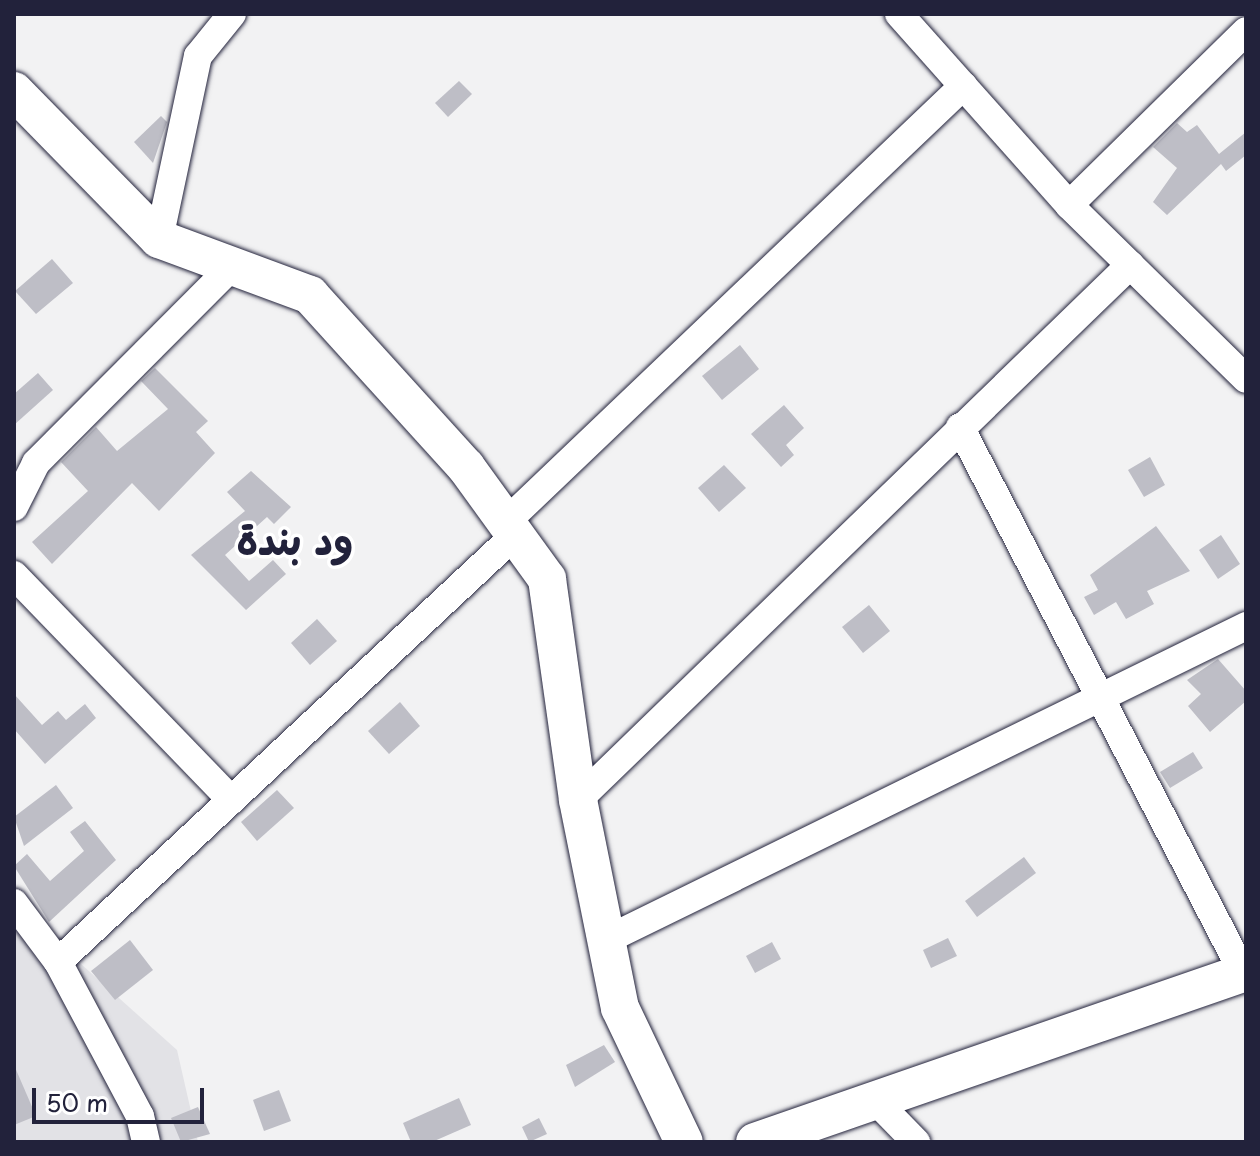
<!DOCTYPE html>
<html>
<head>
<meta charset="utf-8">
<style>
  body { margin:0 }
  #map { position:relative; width:1260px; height:1156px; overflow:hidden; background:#f2f2f3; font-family:"Playpen Sans","Playpen Sans Arabic",sans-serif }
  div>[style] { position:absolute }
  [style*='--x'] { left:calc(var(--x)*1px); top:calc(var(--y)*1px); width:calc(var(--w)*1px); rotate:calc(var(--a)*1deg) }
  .built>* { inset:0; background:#e2e2e6 }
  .building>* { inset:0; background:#bebec6 }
  .roads { filter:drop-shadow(0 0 2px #22223b) drop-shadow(0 0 2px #22223b) }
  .street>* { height:28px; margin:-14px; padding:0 14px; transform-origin:14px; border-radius:14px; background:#fff }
  .secondary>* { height:38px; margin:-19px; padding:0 19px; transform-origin:19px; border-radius:19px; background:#fff }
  span { translate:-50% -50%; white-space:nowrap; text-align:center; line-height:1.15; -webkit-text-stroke:7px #fff; paint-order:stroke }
  .town-label { font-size:40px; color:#22223b; font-weight:700 }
  .frame { position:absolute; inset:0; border:16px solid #22223b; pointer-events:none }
  .scale { position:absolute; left:32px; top:1088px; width:172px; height:36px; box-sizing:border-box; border:4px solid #22223b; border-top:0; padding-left:10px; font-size:24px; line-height:28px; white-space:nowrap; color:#22223b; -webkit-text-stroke:6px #fff; paint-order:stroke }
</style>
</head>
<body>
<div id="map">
  <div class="built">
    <div style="clip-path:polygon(14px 904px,177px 1050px,198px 1142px,14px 1142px)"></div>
  </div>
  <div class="building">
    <div style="clip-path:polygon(459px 81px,472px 94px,448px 117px,435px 103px)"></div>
    <div style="clip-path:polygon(161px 116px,167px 122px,153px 163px,134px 142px)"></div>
    <div style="clip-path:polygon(1177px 123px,1187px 132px,1197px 125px,1219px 154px,1246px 132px,1246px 155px,1226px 171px,1221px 164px,1167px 215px,1153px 202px,1177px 168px,1153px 147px)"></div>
    <div style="clip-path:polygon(52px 259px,73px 283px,36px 314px,15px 291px)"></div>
    <div style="clip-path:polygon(740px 345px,759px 369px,722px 400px,702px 376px)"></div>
    <div style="clip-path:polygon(155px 368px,208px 421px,196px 432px,215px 453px,159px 511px,132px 483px,52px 564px,32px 542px,88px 491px,61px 462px,96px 427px,117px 451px,168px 409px,141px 381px)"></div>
    <div style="clip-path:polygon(38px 373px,53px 390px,14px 425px,14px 394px)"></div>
    <div style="clip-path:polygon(784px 405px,804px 428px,786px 445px,794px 455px,781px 467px,751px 434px)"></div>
    <div style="clip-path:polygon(1150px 457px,1165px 485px,1144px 497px,1128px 470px)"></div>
    <div style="clip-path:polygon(724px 465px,746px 488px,719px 512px,698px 488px)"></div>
    <div style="clip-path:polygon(251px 471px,291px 507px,274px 524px,267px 517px,225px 555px,249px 581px,273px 560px,286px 574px,246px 610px,191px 555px,245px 511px,227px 492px)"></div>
    <div style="clip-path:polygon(1156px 526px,1190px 571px,1147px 591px,1154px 604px,1126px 619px,1116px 602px,1094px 615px,1084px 597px,1098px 590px,1090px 575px)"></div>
    <div style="clip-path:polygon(1221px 535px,1240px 564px,1218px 579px,1199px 550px)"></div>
    <div style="clip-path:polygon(869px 605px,890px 631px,863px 653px,842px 627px)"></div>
    <div style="clip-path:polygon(317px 619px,337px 641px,310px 665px,291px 643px)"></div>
    <div style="clip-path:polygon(1218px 659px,1246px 691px,1246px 701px,1210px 732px,1188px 706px,1201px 694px,1187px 680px)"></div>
    <div style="clip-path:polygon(14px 694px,42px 725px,58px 711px,66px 720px,85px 704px,96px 718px,45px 764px,14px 729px)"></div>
    <div style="clip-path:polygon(400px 702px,420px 726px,389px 754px,368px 731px)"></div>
    <div style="clip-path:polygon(1193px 752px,1203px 768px,1170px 788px,1160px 772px)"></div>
    <div style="clip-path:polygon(56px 785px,73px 808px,24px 846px,14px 817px)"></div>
    <div style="clip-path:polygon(277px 790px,294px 808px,257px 841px,241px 822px)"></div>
    <div style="clip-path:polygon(85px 821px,116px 860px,49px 922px,14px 866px,27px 854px,50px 881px,84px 851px,70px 832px)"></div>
    <div style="clip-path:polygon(1024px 857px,1036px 873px,977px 917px,965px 901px)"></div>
    <div style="clip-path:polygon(948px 938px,957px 956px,931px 968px,923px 950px)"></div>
    <div style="clip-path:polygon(130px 940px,153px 970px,115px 1000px,91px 971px)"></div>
    <div style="clip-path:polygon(772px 942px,781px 959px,755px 973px,746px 956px)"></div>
    <div style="clip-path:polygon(604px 1045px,615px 1062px,575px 1087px,566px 1065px)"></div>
    <div style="clip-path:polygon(14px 1065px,36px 1116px,14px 1125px)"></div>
    <div style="clip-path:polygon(279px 1090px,291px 1121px,264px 1131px,253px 1100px)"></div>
    <div style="clip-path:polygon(459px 1098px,471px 1125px,432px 1142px,411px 1142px,403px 1123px)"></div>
    <div style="clip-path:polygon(198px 1107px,210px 1134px,181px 1142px,171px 1118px)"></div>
    <div style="clip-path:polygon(539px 1118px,547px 1134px,529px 1142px,522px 1127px)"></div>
  </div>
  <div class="roads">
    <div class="street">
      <div style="--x:899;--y:14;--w:256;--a:48.3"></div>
      <div style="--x:1069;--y:205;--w:248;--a:44.5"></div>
      <div style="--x:1069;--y:205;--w:248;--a:-44.5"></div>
      <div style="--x:159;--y:239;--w:187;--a:-78"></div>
      <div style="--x:198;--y:56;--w:54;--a:-51"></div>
      <div style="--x:960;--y:427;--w:615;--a:62.6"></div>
      <div style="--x:14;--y:507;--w:49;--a:-63.4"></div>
      <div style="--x:36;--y:463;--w:278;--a:-45.1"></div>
      <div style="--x:506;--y:522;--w:632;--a:-43.65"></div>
      <div style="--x:14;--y:575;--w:313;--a:46"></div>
      <div style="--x:578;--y:800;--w:769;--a:-44.1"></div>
      <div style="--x:14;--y:903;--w:74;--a:53.3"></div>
      <div style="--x:58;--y:962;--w:174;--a:62"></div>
      <div style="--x:140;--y:1116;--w:27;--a:77"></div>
      <div style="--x:606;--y:940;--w:713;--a:-26.13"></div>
      <div style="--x:58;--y:962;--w:625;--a:-43.06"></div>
      <div style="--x:875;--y:1100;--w:59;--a:45.7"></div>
    </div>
    <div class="secondary">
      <div style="--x:14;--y:91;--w:207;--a:45.6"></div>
      <div style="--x:159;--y:239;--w:161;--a:20.3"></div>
      <div style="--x:310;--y:295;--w:232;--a:47.8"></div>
      <div style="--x:466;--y:467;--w:138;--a:54.1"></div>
      <div style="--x:547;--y:579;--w:223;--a:82"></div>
      <div style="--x:578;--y:800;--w:212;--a:78.6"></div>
      <div style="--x:620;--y:1008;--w:148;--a:64.5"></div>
      <div style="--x:755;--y:1142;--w:520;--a:-19.1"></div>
    </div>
  </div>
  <div class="town-label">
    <span style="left:295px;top:539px">ود بندة</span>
  </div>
  <div class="frame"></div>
  <div class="scale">50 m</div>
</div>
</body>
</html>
